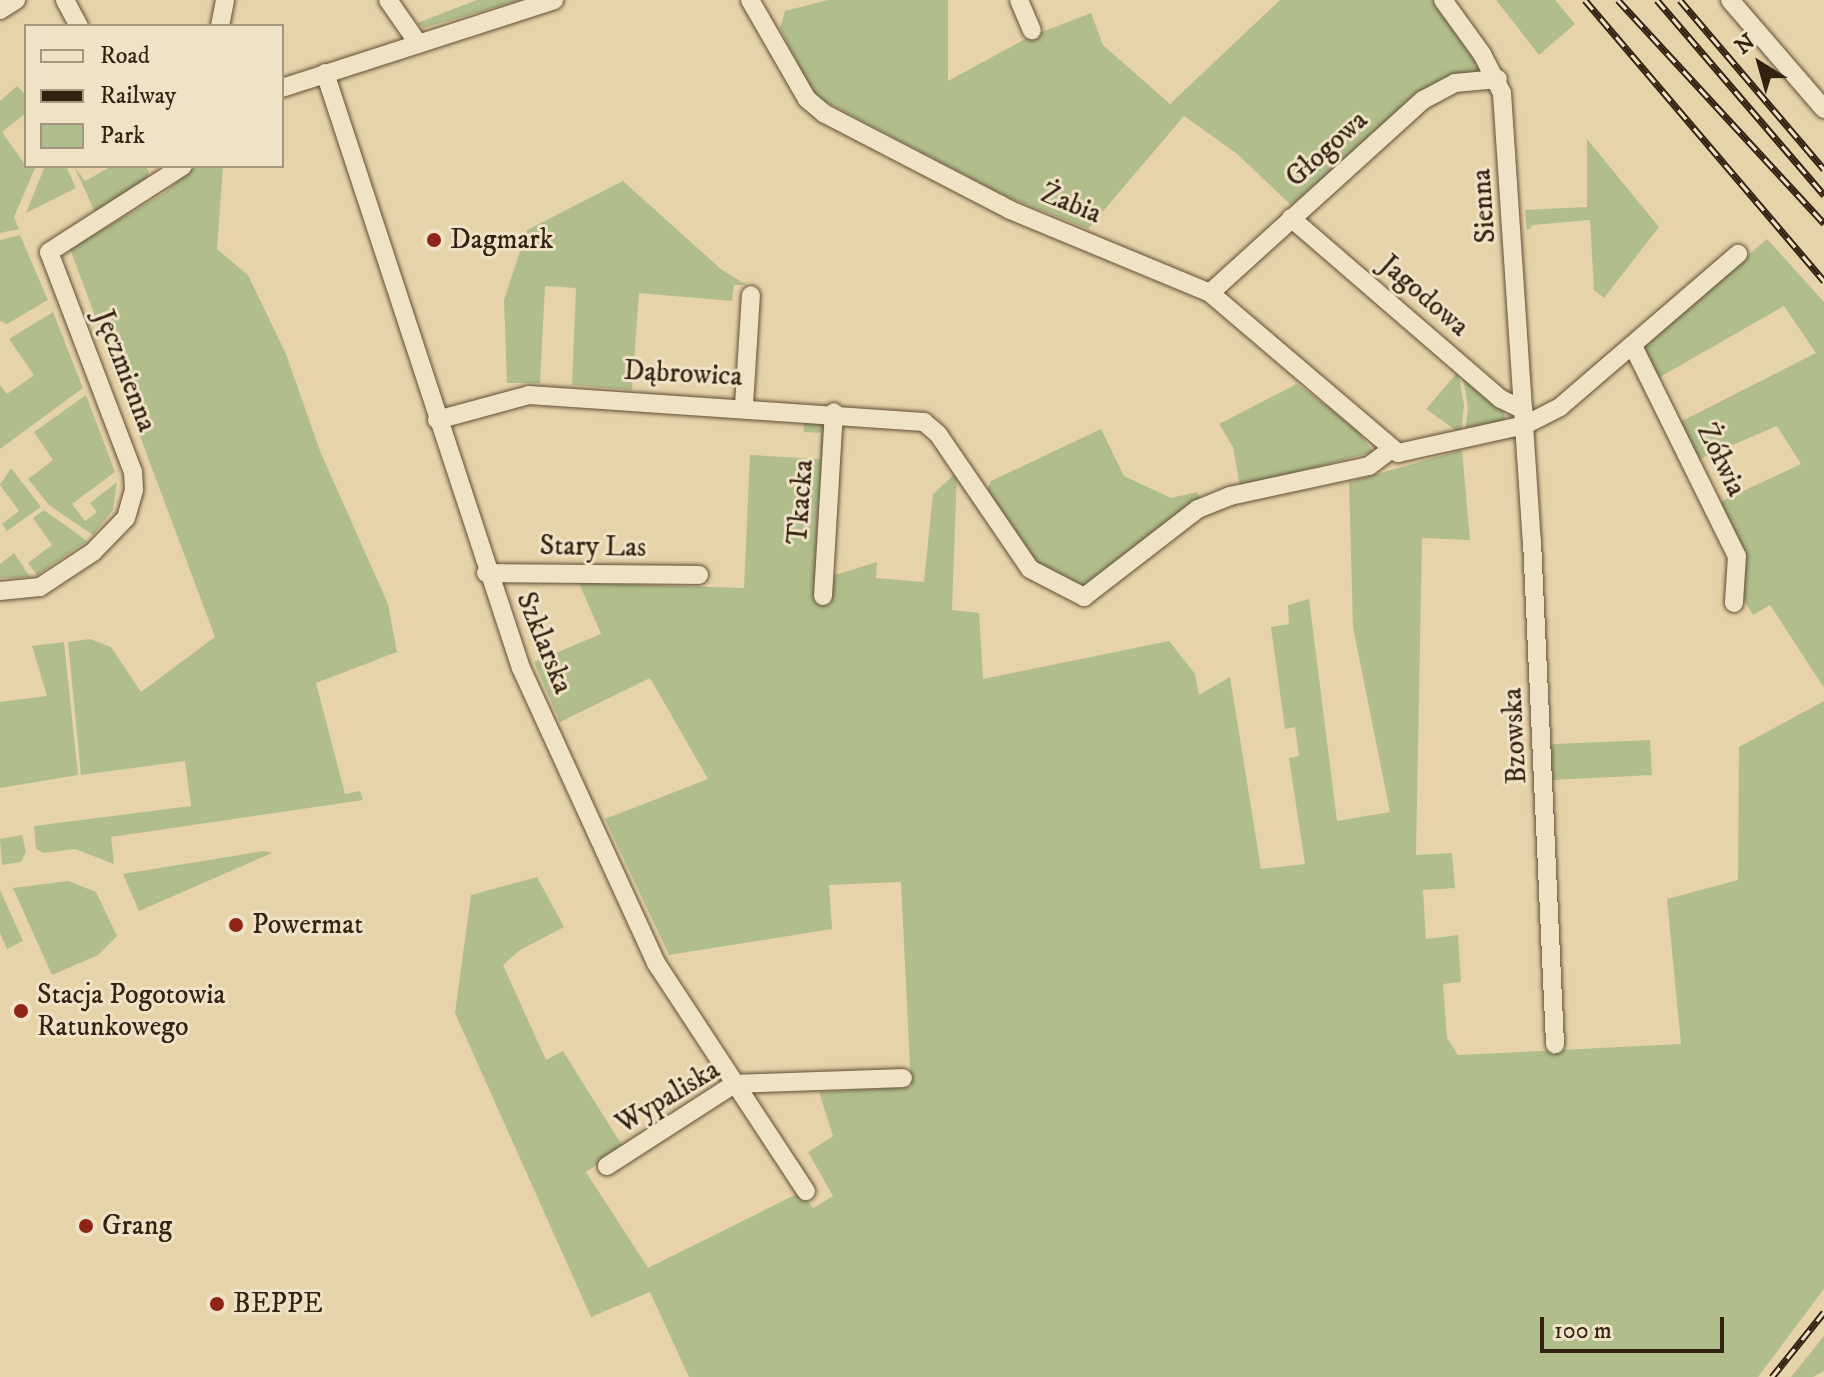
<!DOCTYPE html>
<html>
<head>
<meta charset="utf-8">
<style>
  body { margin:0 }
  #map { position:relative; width:1824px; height:1377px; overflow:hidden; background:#e7d3a9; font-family:"IM FELL DW Pica",serif }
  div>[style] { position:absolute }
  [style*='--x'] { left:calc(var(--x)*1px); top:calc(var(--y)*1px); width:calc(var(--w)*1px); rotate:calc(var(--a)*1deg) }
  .green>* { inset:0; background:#b1be8c }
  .roads { filter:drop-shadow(0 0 2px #614e37) drop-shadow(0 0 2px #614e37) }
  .minor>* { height:18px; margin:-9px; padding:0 9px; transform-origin:9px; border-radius:9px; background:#efe2c7 }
  .rail>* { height:7px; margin-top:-3.5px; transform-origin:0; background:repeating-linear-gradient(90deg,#efe2c7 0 12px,#342211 0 24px); box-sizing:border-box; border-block:2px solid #342211 }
  .dots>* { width:22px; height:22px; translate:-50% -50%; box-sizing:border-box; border:4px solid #efe2c7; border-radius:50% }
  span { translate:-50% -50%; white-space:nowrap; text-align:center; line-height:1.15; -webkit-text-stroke:6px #efe2c7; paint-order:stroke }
  .street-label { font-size:28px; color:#342211 }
  .poi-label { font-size:28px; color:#342211 }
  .left { translate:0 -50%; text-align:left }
  .legend { position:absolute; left:24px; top:24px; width:260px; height:144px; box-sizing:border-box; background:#efe2c7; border:2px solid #a4957e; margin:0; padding:10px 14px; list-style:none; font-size:24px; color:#342211 }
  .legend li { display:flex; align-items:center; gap:16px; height:40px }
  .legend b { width:40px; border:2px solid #a4957e }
  .north { position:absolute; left:1720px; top:24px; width:80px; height:80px; -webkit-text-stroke:6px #efe2c7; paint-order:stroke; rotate:323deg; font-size:22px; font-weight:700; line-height:32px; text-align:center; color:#342211 }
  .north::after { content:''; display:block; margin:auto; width:28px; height:36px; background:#342211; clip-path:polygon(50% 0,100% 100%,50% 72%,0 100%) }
  .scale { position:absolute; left:1540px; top:1317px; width:184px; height:36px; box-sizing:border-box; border:4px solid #342211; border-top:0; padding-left:10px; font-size:24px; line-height:28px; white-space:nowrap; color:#342211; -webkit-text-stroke:6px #efe2c7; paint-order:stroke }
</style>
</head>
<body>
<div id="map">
  <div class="green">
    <div style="clip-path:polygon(477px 0,520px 0,424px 28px,417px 23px)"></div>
    <div style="clip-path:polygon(828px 0,948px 0,948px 81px,1029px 37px,1091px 13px,1103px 45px,1170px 104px,1280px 0,1436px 0,1481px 67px,1480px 72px,1420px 95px,1291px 205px,1236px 153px,1184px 116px,1088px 229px,1005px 196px,813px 95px,780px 28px,785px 11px)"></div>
    <div style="clip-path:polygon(1496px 0,1555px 0,1575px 24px,1539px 55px)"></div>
    <div style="clip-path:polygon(17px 86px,26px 95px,26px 113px,2px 132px,26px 166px,36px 166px,14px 217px,19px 229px,0 233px,0 101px)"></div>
    <div style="clip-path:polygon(1587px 139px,1659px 227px,1604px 298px,1594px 290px,1590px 220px,1533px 225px,1527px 231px,1525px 210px,1587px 207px)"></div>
    <div style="clip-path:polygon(45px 166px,66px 166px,76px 188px,26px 213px)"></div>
    <div style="clip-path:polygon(74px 166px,85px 181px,112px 166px,146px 166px,149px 173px,146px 181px,95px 212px)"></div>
    <div style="clip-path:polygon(195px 166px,223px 166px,217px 249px,248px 275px,286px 354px,320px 451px,388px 604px,397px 652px,316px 683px,345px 794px,360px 791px,363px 800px,111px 837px,114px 864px,75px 849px,43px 853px,36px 849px,34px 826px,191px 806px,185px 761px,81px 775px,68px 642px,90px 639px,111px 647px,141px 692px,215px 637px,70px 249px,164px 193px)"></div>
    <div style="clip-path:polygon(623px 181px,722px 270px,747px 285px,734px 285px,732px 301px,639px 293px,632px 390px,572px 385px,576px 288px,545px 286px,540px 383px,507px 383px,504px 300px,527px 230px)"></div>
    <div style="clip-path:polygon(20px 235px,48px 300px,7px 324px,0 321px,0 240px)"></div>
    <div style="clip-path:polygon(1767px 239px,1824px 302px,1824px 688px,1770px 605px,1753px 615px,1742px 597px,1715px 504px,1801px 464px,1777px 426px,1695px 461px,1676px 424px,1816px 353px,1784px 306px,1653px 381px,1641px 345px)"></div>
    <div style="clip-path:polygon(53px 312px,83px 388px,0 449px,0 385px,7px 394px,34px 375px,9px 339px)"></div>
    <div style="clip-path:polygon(1458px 372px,1464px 405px,1461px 434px,1426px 409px)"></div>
    <div style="clip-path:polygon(1463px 377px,1504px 412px,1506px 422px,1465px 433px,1468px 408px)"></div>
    <div style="clip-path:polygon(1297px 384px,1356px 428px,1373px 452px,1240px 487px,1233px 447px,1219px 424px)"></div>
    <div style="clip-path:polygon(86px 395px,115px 472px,72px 504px,85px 521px,97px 512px,90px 503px,117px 482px,113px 510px,93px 535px,49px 505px,28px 479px,53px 460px,34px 432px)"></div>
    <div style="clip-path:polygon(803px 421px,827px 421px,815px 601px,828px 602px,835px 575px,877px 562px,876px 578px,924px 582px,933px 494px,957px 472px,952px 610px,979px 613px,983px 679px,1169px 641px,1195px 674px,1199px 695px,1230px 677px,1261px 869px,1305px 864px,1289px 758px,1299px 756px,1297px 741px,1295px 727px,1285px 729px,1271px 627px,1289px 624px,1288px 605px,1309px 599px,1337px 821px,1390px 812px,1353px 627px,1349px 482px,1462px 450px,1470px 540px,1422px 538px,1416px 855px,1452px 853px,1455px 888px,1423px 890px,1426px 939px,1458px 935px,1461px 982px,1443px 984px,1447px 1038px,1458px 1055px,1681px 1044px,1667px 899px,1738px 880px,1739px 747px,1824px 701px,1824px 1289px,1758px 1377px,689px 1377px,650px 1292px,591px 1317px,455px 1013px,471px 895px,537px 877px,564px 927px,520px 950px,503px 965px,546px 1060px,563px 1051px,623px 1147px,586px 1172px,648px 1268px,801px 1192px,813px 1208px,833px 1196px,808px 1152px,833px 1136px,819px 1092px,911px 1087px,901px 882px,829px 885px,832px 929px,669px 955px,605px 819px,708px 779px,650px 678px,560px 722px,534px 662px,601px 634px,579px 583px,744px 588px,750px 455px,820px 459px,821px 433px,804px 432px)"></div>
    <div style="clip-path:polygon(1101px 429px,1124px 476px,1171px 498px,1197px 492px,1202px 501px,1082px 588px,1042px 571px,987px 491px,991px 481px)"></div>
    <div style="clip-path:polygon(11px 468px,41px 507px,7px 531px,2px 524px,19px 511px,0 485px)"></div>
    <div style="clip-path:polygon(44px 510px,87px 541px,37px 575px,28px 563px,52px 545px,33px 518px)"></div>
    <div style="clip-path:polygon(14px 553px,30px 577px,0 578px,0 564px)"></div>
    <div style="clip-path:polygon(64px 642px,78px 775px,0 788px,0 702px,47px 696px,32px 646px)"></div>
    <div style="clip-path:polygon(1650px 740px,1652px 775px,1553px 780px,1549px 774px,1547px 747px,1554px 744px)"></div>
    <div style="clip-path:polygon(22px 835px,26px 852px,21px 862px,2px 865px,0 839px)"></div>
    <div style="clip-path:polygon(264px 851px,272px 853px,139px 911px,123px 874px)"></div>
    <div style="clip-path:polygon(68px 881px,96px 892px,117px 936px,98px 955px,52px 975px,13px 888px)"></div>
    <div style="clip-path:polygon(0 890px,23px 941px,7px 949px,0 933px)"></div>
    <div style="clip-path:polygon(1824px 1336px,1824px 1371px,1813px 1377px,1791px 1377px)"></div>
  </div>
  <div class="roads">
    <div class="minor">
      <div style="--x:65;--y:0;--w:30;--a:62"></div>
      <div style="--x:388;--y:0;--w:52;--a:55.1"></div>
      <div style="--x:750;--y:0;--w:114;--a:60.1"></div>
      <div style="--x:807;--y:99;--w:23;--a:40"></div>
      <div style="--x:825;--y:114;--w:208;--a:27.4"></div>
      <div style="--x:1010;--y:210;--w:217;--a:22.5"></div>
      <div style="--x:1210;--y:293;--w:247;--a:40.4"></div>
      <div style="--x:1398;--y:453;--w:130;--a:-12.4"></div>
      <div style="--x:1525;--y:425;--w:39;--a:-27"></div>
      <div style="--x:1560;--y:407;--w:235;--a:-40.7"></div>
      <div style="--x:1019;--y:0;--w:33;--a:67"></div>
      <div style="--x:1443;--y:0;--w:67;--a:54.2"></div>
      <div style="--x:1482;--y:54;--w:44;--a:62.9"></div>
      <div style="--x:1502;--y:93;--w:449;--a:86.2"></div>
      <div style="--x:1532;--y:541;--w:504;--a:87.38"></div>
      <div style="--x:1730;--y:0;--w:144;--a:49.2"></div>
      <div style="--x:0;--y:10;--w:19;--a:-32"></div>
      <div style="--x:220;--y:26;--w:26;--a:-79"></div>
      <div style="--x:325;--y:73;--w:626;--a:71.77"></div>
      <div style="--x:521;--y:668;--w:324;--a:65.4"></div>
      <div style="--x:656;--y:963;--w:273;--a:56.7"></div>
      <div style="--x:282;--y:88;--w:286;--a:-17.9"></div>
      <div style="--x:1291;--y:218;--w:277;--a:40.8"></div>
      <div style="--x:1501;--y:399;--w:25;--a:26"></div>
      <div style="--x:1210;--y:293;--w:287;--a:-42.2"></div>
      <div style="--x:1423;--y:100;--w:36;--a:-28"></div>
      <div style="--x:1455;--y:83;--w:43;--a:-5.3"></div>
      <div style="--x:1633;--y:346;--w:234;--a:63.7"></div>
      <div style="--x:1737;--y:556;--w:47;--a:93.7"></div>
      <div style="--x:744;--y:405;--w:110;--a:-86.4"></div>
      <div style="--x:437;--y:420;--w:95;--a:-15.2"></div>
      <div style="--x:529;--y:395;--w:396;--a:3.9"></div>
      <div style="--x:924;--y:422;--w:18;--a:41"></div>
      <div style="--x:938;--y:434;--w:163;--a:55.7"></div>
      <div style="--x:1030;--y:569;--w:61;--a:27.4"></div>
      <div style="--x:1084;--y:597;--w:144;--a:-37.7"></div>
      <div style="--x:1198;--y:509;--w:35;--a:-22"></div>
      <div style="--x:1230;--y:496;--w:142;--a:-12.2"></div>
      <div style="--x:1369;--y:466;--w:26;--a:-37"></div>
      <div style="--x:486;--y:573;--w:213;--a:0.5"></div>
      <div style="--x:0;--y:591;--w:40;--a:-5.7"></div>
      <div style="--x:40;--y:587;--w:64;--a:-33.4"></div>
      <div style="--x:93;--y:552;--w:47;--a:-45.9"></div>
      <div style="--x:126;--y:518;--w:29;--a:-74"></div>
      <div style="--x:134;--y:490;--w:18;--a:-93"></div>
      <div style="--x:133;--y:472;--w:235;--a:-110.9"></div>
      <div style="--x:49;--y:252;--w:159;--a:-32.7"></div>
      <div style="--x:823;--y:596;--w:184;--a:-86.6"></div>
      <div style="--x:607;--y:1166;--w:151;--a:-32.8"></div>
      <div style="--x:734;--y:1084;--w:169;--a:-2"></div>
    </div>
  </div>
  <div class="rail">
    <div style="--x:1585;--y:0;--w:369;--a:49.6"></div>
    <div style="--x:1618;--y:0;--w:304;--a:47.3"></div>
    <div style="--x:1657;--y:0;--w:257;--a:49.4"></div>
    <div style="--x:1680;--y:0;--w:222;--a:49.6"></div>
    <div style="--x:1772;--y:1377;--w:83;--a:-51.3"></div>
  </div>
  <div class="dots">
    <div style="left:434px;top:240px;background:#8f2418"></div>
    <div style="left:236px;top:925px;background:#8f2418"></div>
    <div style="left:21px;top:1011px;background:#8f2418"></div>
    <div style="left:86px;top:1226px;background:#8f2418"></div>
    <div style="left:217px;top:1304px;background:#8f2418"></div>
  </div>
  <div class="street-label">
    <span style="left:1327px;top:149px;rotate:-42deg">Głogowa</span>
    <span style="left:1071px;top:204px;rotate:22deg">Żabia</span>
    <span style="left:1484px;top:206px;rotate:-94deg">Sienna</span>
    <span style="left:1424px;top:296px;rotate:41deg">Jagodowa</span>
    <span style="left:125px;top:371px;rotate:69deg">Jęczmienna</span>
    <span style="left:683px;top:374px;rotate:3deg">Dąbrowica</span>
    <span style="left:1721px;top:460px;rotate:64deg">Żółwia</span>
    <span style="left:801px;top:502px;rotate:-86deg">Tkacka</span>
    <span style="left:593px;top:547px;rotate:1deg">Stary Las</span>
    <span style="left:544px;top:643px;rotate:68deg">Szklarska</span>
    <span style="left:1515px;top:736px;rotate:-93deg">Bzowska</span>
    <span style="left:668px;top:1097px;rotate:-31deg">Wypaliska</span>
  </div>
  <div class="poi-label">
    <span class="left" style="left:450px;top:240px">Dagmark</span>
    <span class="left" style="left:252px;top:925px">Powermat</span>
    <span class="left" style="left:37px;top:1011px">Stacja Pogotowia<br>Ratunkowego</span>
    <span class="left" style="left:102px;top:1226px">Grang</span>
    <span class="left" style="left:233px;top:1304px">BEPPE</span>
  </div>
  <ul class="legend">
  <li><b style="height:10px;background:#efe2c7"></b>Road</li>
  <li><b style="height:10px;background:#342211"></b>Railway</li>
  <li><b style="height:22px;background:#b1be8c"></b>Park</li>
  </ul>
  <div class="north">N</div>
  <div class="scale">100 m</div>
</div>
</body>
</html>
